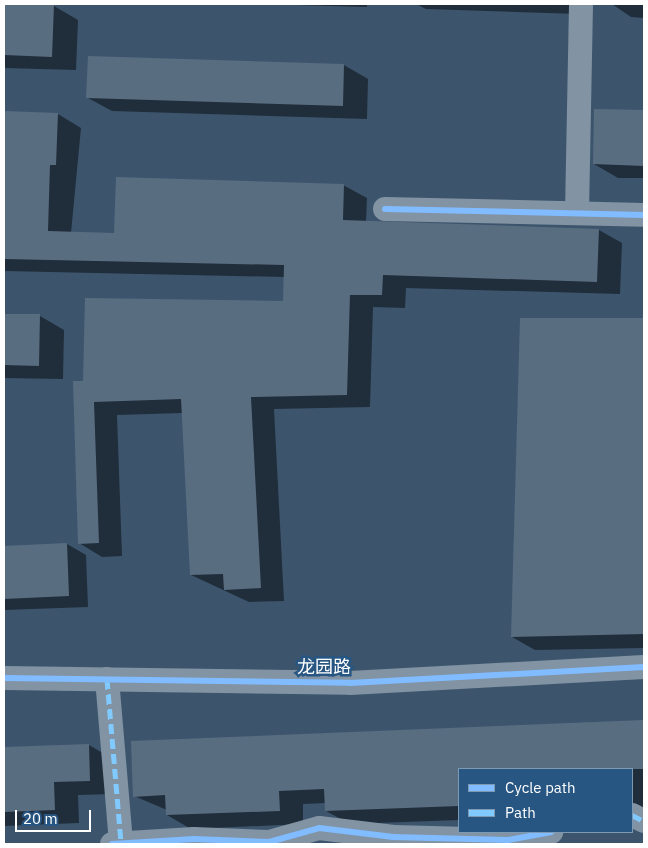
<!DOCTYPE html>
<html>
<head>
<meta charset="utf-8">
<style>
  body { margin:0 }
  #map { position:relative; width:648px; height:848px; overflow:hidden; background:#3c556d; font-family:"IBM Plex Sans","Noto Sans SC",sans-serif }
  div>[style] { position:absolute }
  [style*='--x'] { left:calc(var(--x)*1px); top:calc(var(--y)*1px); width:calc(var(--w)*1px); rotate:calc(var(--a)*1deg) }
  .shadow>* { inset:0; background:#0007 }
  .building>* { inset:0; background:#596d80 }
  .minor>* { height:24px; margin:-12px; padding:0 12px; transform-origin:12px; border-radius:12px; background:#8293a3 }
  .quiet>* { height:5px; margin-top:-2.5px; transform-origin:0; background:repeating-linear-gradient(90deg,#80caff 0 10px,transparent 0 15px) }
  .cycleway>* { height:6px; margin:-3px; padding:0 3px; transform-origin:3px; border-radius:3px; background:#80bcff }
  span { translate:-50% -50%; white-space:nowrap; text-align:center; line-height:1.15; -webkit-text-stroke:5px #275682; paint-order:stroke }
  .street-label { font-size:18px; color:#fff }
  .frame { position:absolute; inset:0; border:5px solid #fff; pointer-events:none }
  .legend { position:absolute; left:458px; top:768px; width:175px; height:65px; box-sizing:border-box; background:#275682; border:1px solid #7d9ab4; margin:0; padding:6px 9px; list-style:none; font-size:15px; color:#fff }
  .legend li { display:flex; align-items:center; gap:10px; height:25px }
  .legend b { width:25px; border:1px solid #7d9ab4 }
  .scale { position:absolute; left:15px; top:810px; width:76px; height:22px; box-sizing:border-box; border:2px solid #fff; border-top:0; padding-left:6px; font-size:15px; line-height:18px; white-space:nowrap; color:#fff; -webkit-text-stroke:4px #275682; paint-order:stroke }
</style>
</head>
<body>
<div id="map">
  <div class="shadow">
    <div style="clip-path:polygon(4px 4px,54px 6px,78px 20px,76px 70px,4px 68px)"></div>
    <div style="clip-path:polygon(257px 4px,367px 4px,367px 7px)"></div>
    <div style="clip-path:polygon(416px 4px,578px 4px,578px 14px,426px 9px)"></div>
    <div style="clip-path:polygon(612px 4px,644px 4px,644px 18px,631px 17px)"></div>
    <div style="clip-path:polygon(344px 65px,368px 79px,367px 119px,112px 111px,88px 98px)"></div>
    <div style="clip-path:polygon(596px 110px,644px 112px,644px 178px,618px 178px,594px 164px)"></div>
    <div style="clip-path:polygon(4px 113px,58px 114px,81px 128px,71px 233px,115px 234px,343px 185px,367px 198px,366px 222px,599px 230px,622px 243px,620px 294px,406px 288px,405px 308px,373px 307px,370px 407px,274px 409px,284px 601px,249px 602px,191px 575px,183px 413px,117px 415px,122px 556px,102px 557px,79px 543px,84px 382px,284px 303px,285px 277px,4px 271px)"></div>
    <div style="clip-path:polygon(4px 315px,40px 316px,64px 330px,63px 379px,4px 378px)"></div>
    <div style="clip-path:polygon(521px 319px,644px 319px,644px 648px,535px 650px,512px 637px)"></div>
    <div style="clip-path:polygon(67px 544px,86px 555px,88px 607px,4px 610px,4px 547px)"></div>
    <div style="clip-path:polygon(644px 722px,644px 812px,632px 813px,632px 769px,459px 769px,459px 820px,350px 824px,326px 811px,326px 803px,303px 804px,303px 824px,191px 829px,167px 815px,167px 810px,134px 796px,132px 742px)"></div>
    <div style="clip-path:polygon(89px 745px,113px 759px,114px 794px,78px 795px,79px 823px,4px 826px,4px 749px)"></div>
  </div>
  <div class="building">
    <div style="clip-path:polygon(4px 4px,54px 5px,52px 57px,4px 55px)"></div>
    <div style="clip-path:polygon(88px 56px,344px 64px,343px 106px,86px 98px)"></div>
    <div style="clip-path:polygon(594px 109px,644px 110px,644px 166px,593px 164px)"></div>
    <div style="clip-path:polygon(4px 111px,58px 113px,56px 165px,50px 165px,48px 231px,114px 233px,116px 177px,344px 184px,343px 220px,599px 229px,597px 282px,383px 275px,382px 295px,350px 295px,347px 395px,251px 397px,261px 588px,224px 590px,223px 574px,190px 575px,181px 399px,94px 402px,99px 543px,78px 544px,73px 381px,83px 381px,85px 298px,283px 301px,284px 265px,4px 259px)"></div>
    <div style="clip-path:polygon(4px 314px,40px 314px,39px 366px,4px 365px)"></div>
    <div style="clip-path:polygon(520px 318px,644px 318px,644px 634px,511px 637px)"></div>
    <div style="clip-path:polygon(67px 543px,69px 596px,4px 599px,4px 546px)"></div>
    <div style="clip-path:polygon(644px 720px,644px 769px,459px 769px,459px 806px,325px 811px,324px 789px,279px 791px,280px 811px,166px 815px,165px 795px,133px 797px,131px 741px)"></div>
    <div style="clip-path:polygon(89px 744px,90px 781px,54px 782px,55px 810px,4px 812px,4px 747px)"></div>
  </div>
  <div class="minor">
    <div style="--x:385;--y:209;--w:259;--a:1.3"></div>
    <div style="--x:577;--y:213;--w:209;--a:-88.9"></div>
    <div style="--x:4;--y:678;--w:346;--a:0.8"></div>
    <div style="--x:350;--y:683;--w:294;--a:-3.1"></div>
    <div style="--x:107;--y:679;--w:164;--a:85.1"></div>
    <div style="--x:632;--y:815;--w:13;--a:27"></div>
    <div style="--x:112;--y:844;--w:82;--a:-3.5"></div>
    <div style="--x:194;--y:839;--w:75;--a:2.3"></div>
    <div style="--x:269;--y:842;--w:52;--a:-15.6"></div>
    <div style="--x:319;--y:828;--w:75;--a:6.9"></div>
    <div style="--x:393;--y:837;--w:115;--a:1.5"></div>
    <div style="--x:508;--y:840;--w:44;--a:-10.5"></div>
  </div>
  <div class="quiet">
    <div style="--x:107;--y:679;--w:164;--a:85.1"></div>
    <div style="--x:632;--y:815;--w:13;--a:27"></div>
  </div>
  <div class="cycleway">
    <div style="--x:385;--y:209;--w:259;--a:1.3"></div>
    <div style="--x:4;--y:678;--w:346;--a:0.8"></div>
    <div style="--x:350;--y:683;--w:294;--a:-3.1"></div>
    <div style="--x:112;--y:844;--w:82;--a:-3.5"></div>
    <div style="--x:194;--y:839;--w:75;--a:2.3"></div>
    <div style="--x:269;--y:842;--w:52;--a:-15.6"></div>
    <div style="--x:319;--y:828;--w:75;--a:6.9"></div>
    <div style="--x:393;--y:837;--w:115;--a:1.5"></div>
    <div style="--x:508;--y:840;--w:44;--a:-10.5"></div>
  </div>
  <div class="street-label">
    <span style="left:324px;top:667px">龙园路</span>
  </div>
  <div class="frame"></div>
  <ul class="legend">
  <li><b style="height:6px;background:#80bcff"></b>Cycle path</li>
  <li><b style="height:6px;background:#80caff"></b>Path</li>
  </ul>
  <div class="scale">20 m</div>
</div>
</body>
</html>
